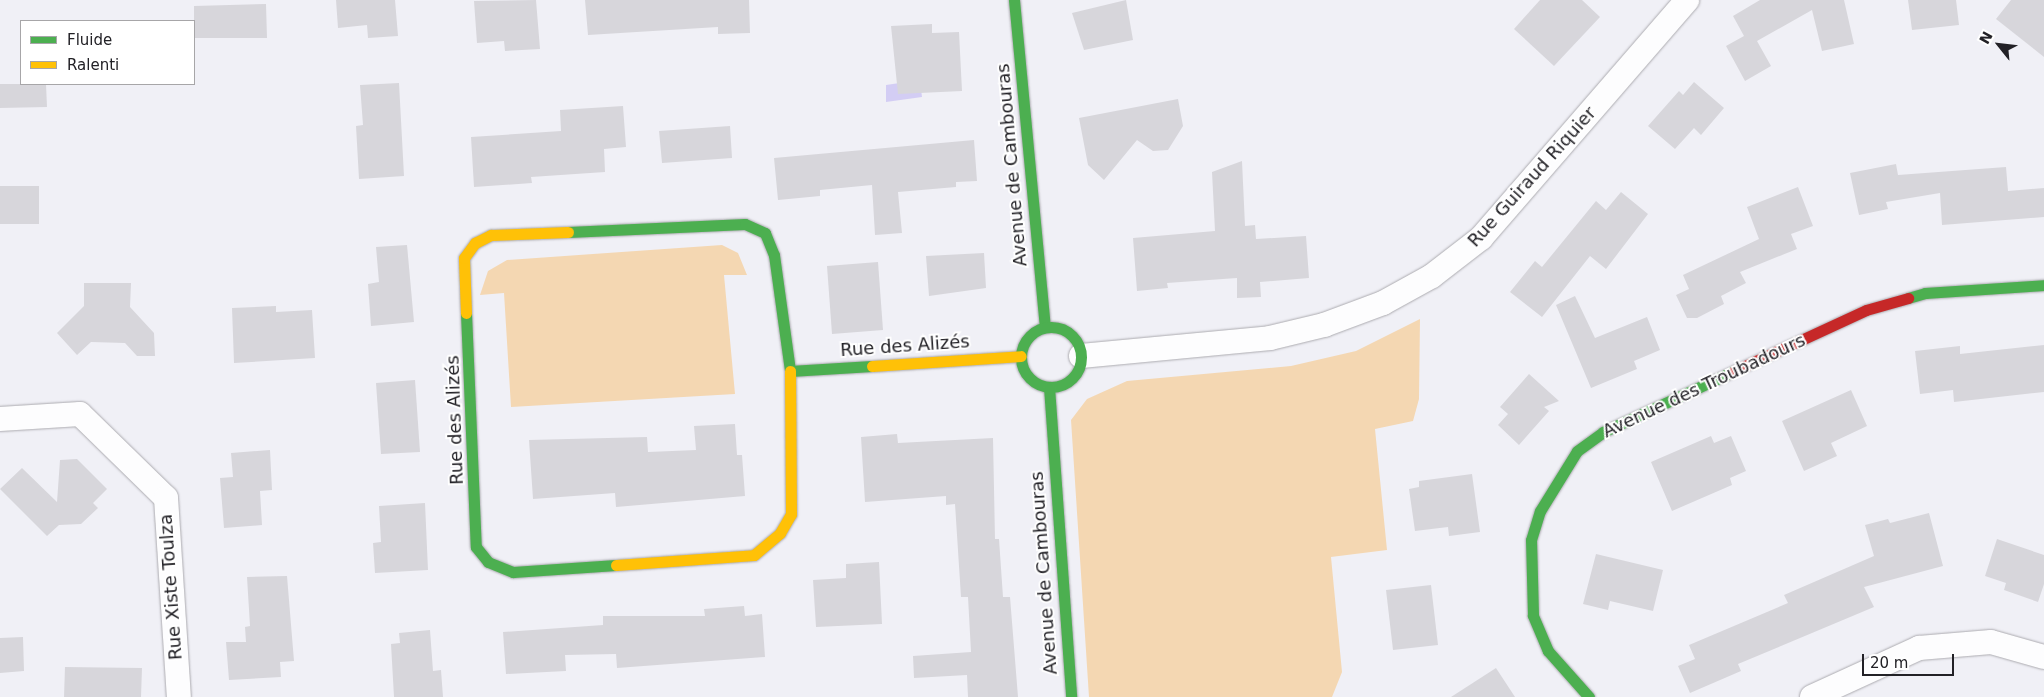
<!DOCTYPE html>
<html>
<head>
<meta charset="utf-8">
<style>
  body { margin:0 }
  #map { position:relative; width:2044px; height:697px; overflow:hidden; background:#f0f0f6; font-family:"DejaVu Sans",sans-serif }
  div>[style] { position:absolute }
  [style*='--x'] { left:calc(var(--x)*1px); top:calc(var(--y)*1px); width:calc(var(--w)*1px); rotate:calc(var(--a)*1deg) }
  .green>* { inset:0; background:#f4d7b2 }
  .water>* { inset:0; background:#d3cdf4 }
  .building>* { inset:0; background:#d7d6db }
  .roads { filter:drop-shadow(0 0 1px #acabb0) drop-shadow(0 0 1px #acabb0) }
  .street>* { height:24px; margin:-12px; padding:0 12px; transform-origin:12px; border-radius:12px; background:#fdfdfe }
  .fast>* { height:11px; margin:-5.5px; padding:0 5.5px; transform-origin:5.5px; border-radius:5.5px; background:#4caf50 }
  .fast>.ring { margin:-5.5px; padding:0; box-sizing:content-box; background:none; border:11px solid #4caf50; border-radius:50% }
  .slow>* { height:11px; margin:-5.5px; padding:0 5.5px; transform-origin:5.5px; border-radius:5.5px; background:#ffc107 }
  .jam>* { height:11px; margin:-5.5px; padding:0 5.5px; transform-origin:5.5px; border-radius:5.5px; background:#c62828 }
  span { translate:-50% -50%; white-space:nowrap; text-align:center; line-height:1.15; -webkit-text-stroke:4px #fff; paint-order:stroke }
  .street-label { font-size:18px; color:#222126 }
  .legend { position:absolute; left:20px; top:20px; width:175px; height:65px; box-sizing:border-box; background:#fff; border:1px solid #a7a6a8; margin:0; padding:6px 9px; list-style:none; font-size:15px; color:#222126 }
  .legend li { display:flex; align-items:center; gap:10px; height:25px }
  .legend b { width:25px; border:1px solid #a7a6a8 }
  .north { position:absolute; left:1974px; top:20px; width:50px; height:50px; -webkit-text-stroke:4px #fff; paint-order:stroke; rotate:299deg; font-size:14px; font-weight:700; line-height:20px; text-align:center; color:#222126 }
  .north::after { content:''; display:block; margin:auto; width:18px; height:22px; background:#222126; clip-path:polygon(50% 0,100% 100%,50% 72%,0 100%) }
  .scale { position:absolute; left:1862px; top:654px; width:92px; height:22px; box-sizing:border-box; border:2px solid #222126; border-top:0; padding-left:6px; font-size:15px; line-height:18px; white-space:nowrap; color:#222126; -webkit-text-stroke:4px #fff; paint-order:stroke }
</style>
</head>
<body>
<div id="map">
  <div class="green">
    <div style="clip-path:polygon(722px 245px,738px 253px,747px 275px,724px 275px,735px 394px,511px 407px,504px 293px,480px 295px,488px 271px,507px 260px)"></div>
    <div style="clip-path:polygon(1420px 319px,1419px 399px,1413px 421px,1375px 429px,1387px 550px,1331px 557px,1342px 672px,1332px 697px,1089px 697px,1071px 420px,1087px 399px,1127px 381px,1291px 366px,1356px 351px)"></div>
  </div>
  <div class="water">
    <div style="clip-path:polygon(920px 80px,922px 97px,886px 102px,886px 85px)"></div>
  </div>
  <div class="building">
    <div style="clip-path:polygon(336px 0,395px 0,398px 36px,368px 38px,367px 25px,338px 28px)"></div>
    <div style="clip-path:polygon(536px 0,540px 49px,505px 51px,504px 41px,477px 43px,474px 1px)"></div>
    <div style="clip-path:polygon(585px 0,749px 0,750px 33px,718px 34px,718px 27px,588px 35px)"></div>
    <div style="clip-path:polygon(1126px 0,1133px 40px,1084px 50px,1072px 13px)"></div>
    <div style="clip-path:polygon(1540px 0,1582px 0,1600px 17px,1554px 66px,1514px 29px)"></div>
    <div style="clip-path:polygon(1760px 0,1844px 0,1854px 44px,1822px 51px,1812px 10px,1757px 41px,1771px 66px,1745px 81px,1726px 46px,1744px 36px,1733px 16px)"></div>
    <div style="clip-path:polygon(1908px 0,1956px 0,1959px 25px,1912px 30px)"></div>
    <div style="clip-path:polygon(2011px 0,2044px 0,2044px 57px,1996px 19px)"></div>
    <div style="clip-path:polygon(266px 4px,267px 38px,194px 38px,194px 6px)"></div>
    <div style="clip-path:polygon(932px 24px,932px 33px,959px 32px,962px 91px,898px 94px,891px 26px)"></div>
    <div style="clip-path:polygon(1694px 82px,1724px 108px,1701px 135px,1694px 128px,1675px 149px,1648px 126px,1679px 91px,1683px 95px)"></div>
    <div style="clip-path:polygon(399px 83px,404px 176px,359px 179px,356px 126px,363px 125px,360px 85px)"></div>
    <div style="clip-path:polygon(0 84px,46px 84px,47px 107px,0 108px)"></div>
    <div style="clip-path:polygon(1178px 99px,1183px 126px,1168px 150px,1153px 151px,1137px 140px,1104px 180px,1088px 165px,1079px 118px)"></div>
    <div style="clip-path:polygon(623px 106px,626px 147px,604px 149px,605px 172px,531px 177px,532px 183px,474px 187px,471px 137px,561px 131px,560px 110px)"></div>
    <div style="clip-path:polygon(730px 126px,732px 158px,662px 163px,659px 131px)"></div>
    <div style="clip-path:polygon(974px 140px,977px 181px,956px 182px,956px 187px,898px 192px,902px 233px,875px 235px,872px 185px,820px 190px,820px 196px,778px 200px,774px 158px)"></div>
    <div style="clip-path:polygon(1242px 161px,1245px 226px,1255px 225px,1256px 239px,1306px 236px,1309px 278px,1260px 282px,1261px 297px,1237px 298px,1237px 278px,1167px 283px,1168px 288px,1137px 291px,1133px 238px,1215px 231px,1212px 172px)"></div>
    <div style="clip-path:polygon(1896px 164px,1898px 175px,2006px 167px,2008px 191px,2044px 188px,2044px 217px,1942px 225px,1940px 193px,1886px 202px,1888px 209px,1859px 215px,1850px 173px)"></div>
    <div style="clip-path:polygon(0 186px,39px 186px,39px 224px,0 224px)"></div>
    <div style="clip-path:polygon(1798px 187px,1813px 226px,1791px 234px,1797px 249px,1740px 272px,1746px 283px,1721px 296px,1724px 304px,1697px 318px,1687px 318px,1676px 295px,1689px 289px,1683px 275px,1759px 239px,1747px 207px)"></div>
    <div style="clip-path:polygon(1621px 192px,1648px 214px,1606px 269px,1590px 256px,1542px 317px,1510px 292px,1535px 261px,1542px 267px,1596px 201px,1606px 210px)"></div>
    <div style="clip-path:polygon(407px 245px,414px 322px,371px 326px,368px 284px,379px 282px,376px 247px)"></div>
    <div style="clip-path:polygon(984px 253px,986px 288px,929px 296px,926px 256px)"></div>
    <div style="clip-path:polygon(878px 262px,883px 330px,832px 334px,827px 266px)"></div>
    <div style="clip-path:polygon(84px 283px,131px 283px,130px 307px,154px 333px,155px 356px,137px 356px,125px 343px,91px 342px,77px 355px,57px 333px,84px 306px)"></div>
    <div style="clip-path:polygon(1575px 296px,1595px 338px,1647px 317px,1660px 350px,1634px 361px,1637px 369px,1591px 388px,1556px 305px)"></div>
    <div style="clip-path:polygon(276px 306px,276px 312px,312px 310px,315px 358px,234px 363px,232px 308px)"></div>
    <div style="clip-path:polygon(2044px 345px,2044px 392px,1954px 402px,1953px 390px,1920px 394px,1915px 351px,1960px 346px,1960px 354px)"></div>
    <div style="clip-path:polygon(1529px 374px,1559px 401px,1544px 407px,1549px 411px,1519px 445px,1498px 425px,1508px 414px,1500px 407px)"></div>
    <div style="clip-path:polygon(415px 380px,420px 452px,381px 454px,376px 383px)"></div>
    <div style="clip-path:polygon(1851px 390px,1867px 426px,1831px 443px,1837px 456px,1804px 471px,1782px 421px)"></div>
    <div style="clip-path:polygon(735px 424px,737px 455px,742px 455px,745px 496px,616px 507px,615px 493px,533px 499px,529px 440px,647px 437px,648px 452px,696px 450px,694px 426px)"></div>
    <div style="clip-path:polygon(897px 434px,898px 443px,993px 438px,995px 539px,999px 539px,1003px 597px,1010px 597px,1018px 697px,968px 697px,967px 675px,914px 678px,913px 656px,971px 652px,968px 597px,961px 597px,955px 504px,946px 505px,946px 496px,865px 502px,861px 437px)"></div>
    <div style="clip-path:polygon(1711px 436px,1714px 443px,1731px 436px,1746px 471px,1730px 478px,1732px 485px,1672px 511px,1651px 462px)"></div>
    <div style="clip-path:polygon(270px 450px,272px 490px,260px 491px,262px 525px,224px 528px,220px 478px,233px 477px,231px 453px)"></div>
    <div style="clip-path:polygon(77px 459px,107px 489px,93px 503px,98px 508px,81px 524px,59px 525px,47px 536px,0 489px,22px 468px,57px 502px,60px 460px)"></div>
    <div style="clip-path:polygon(1472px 474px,1480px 532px,1449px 536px,1448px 527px,1415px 531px,1409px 489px,1419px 487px,1419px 481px)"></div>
    <div style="clip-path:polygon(425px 503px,428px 570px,375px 573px,373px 543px,381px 542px,379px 506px)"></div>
    <div style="clip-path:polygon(1929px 513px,1943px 566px,1864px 587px,1874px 607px,1738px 664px,1741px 671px,1690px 693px,1678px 666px,1695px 659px,1689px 645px,1788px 603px,1784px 595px,1874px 556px,1865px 525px,1888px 519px,1890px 523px)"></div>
    <div style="clip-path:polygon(1997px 539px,2044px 555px,2044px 584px,2038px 602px,2004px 590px,2006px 583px,1985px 576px)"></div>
    <div style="clip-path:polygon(1596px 554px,1663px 570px,1653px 611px,1610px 601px,1608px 610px,1583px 604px)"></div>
    <div style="clip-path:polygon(879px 562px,882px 624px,816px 627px,813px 580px,846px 578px,846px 564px)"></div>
    <div style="clip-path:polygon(287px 576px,294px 661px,280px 662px,281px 677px,229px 680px,226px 642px,246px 642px,245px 627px,250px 626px,247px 577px)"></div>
    <div style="clip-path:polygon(1431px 585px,1438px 645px,1393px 650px,1386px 590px)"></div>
    <div style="clip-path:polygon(744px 606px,745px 616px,762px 614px,765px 657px,617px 668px,616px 654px,565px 655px,566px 671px,506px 674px,503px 632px,603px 625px,603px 616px,705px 616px,704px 609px)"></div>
    <div style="clip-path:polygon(430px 630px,433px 671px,441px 670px,443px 697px,394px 697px,391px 644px,400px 643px,399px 633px)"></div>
    <div style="clip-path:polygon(23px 637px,24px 671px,0 673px,0 638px)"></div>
    <div style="clip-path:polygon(65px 667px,142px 668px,141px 697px,64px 697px)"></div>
    <div style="clip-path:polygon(1496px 668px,1515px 697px,1451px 697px)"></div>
  </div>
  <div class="roads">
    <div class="street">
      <div style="--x:1081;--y:356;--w:190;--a:-5.4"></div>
      <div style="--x:1270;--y:338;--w:56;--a:-13.5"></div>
      <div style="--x:1324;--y:325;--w:63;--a:-20.4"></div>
      <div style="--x:1383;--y:303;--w:56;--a:-28.9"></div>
      <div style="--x:1432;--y:276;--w:62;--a:-37.8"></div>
      <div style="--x:1481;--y:238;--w:315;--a:-49.1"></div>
      <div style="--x:0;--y:419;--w:80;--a:-3.6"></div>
      <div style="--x:80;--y:414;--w:120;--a:44.3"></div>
      <div style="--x:166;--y:498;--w:199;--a:86.3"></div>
      <div style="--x:1812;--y:697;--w:118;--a:-24.6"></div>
      <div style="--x:1919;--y:648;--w:72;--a:-4.8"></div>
      <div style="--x:1991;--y:642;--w:55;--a:15.8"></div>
    </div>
    <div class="fast">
      <div style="--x:1014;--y:0;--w:328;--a:84.6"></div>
      <div style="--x:568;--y:232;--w:177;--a:-2.6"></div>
      <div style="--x:745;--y:224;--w:22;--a:24"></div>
      <div style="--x:765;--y:233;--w:24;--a:68"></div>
      <div style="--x:774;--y:255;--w:117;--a:82.1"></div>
      <div style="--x:790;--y:371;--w:82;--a:-3.5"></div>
      <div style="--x:1908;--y:298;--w:18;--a:-16"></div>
      <div style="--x:1925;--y:293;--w:119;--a:-3.8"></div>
      <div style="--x:466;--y:313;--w:234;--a:87.6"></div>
      <div style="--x:476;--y:547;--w:19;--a:51"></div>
      <div style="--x:488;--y:562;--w:27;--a:22"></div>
      <div style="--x:513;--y:572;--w:103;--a:-3.9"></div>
      <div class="ring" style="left:1021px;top:327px;width:49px;height:49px"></div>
      <div style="--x:1049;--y:387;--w:311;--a:85.9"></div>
      <div style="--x:1589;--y:697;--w:62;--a:-131.7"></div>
      <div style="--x:1548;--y:651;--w:39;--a:-113"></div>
      <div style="--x:1533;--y:615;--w:75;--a:-91.5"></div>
      <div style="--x:1531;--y:540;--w:30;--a:-73"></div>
      <div style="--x:1540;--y:511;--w:70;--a:-58.3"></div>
      <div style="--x:1577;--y:451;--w:32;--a:-36"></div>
      <div style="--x:1603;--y:432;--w:145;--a:-25"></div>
    </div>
    <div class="slow">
      <div style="--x:466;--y:313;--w:55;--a:-92.1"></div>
      <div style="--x:464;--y:258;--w:19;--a:-54"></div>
      <div style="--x:475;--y:243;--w:18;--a:-27"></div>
      <div style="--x:491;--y:235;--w:77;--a:-2.2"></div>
      <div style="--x:872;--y:366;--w:149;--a:-3.8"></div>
      <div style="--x:616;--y:565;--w:138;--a:-4.1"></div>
      <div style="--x:754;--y:555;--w:34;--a:-40"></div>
      <div style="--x:780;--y:533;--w:22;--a:-60"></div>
      <div style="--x:791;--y:514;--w:143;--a:-90.4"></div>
    </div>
    <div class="jam">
      <div style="--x:1734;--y:371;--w:145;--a:-24.8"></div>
      <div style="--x:1866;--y:310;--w:44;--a:-15.9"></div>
    </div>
  </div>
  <div class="street-label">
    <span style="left:1012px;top:165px;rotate:-95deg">Avenue de Cambouras</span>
    <span style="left:1532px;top:177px;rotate:-48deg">Rue Guiraud Riquier</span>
    <span style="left:905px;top:346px;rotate:-4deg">Rue des Alizés</span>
    <span style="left:1704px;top:386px;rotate:-25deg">Avenue des Troubadours</span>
    <span style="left:455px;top:420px;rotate:-92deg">Rue des Alizés</span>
    <span style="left:1044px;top:573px;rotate:-94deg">Avenue de Cambouras</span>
    <span style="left:171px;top:587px;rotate:-94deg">Rue Xiste Toulza</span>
  </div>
  <ul class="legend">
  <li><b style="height:6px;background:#4caf50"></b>Fluide</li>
  <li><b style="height:6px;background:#ffc107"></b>Ralenti</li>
  </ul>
  <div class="north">N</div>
  <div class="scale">20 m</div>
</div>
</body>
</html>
